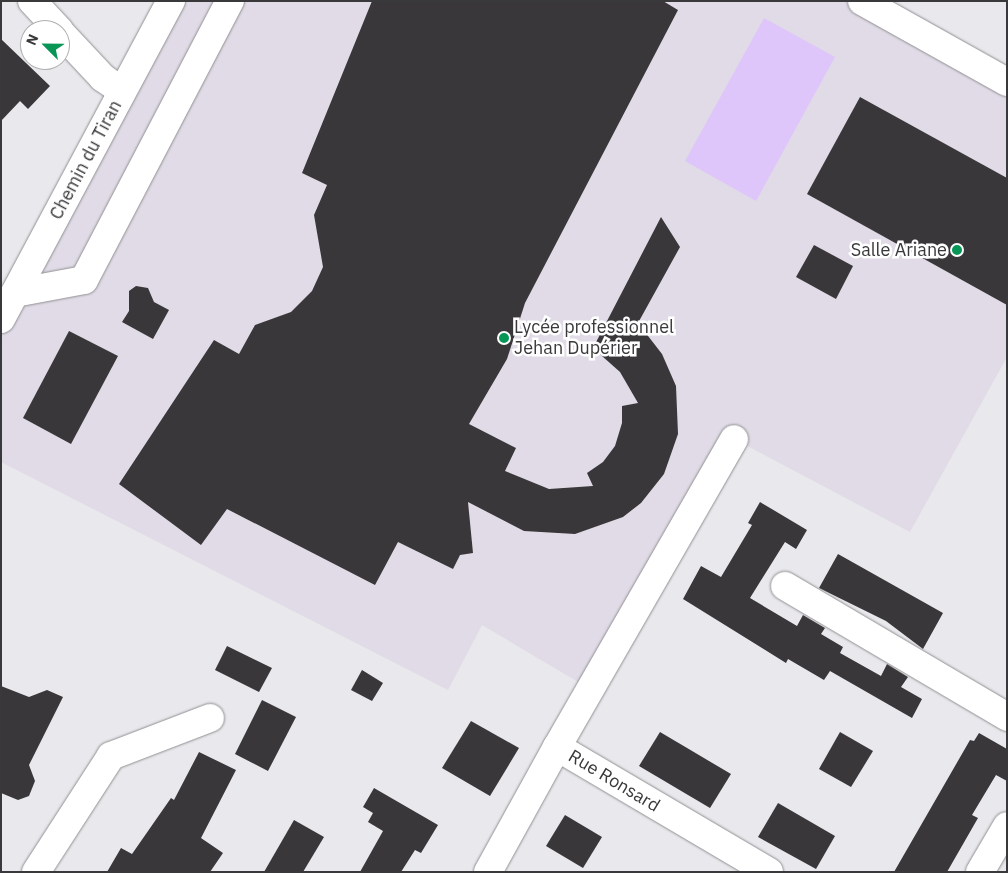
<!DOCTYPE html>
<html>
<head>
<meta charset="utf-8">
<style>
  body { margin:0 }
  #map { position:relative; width:1008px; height:873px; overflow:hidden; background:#e9e8ec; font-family:"IBM Plex Sans",sans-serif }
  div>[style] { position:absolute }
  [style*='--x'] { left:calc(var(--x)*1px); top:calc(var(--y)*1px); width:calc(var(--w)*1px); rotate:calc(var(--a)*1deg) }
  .built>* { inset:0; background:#e0dbe6 }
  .green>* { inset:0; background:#dec6fb }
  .building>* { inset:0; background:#39373a }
  .roads { filter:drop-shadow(0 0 1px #918f93) drop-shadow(0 0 1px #918f93) }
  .minor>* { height:28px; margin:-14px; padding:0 14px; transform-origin:14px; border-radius:14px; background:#fff }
  .dots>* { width:14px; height:14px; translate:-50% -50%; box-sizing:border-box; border:2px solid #fff; border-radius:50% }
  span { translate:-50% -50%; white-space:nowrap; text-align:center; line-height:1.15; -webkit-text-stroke:5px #fff; paint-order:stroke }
  .street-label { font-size:18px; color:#39383a }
  .poi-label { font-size:18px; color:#39383a }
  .right { translate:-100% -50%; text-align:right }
  .left { translate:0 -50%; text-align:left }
  .frame { position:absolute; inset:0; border:2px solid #39383a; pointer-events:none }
  .north { position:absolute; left:20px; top:20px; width:50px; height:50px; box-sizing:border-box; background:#fff; border:1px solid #b0afb0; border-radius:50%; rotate:293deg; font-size:14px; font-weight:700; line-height:20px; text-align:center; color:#39383a }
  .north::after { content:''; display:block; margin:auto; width:18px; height:22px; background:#089657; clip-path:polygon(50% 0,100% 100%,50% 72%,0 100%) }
</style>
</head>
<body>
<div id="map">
  <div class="built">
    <div style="clip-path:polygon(171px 1px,862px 1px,1007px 82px,1007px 357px,910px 532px,734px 439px,590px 689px,482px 625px,448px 690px,1px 462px,1px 319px)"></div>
  </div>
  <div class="green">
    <div style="clip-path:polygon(764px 18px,835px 57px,756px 201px,685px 161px)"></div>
  </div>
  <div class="building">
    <div style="clip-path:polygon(372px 1px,663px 1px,678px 10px,525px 303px,507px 359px,469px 424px,516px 448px,505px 471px,549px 489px,593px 486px,587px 473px,603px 462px,615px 446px,622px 423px,622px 406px,638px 403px,620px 372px,593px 348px,661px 217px,680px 247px,638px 323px,662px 354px,676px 386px,678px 434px,664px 474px,641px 503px,623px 517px,575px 534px,524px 531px,468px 502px,473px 553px,460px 555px,453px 569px,398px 542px,375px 585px,227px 509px,201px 545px,119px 484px,214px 340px,239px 354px,255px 325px,291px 312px,312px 291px,323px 267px,314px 215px,327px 185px,302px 173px)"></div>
    <div style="clip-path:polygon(1px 39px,50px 86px,28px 109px,20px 101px,1px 121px)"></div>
    <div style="clip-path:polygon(860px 97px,1007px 178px,1007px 305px,807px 194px)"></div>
    <div style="clip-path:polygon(814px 245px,853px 266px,836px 299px,796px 277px)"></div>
    <div style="clip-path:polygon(136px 286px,148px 288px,154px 302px,169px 310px,153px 339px,122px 322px,129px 311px,129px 291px)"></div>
    <div style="clip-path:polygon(69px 331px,118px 356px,71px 444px,23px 418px)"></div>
    <div style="clip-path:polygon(760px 502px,807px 530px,796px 549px,785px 542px,750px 598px,797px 626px,803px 615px,825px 628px,821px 634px,843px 647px,840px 653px,881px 676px,887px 664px,908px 677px,901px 687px,922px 699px,912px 718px,830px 671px,824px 680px,788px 659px,786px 663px,683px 599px,701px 566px,721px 577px,752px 525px,748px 523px)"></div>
    <div style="clip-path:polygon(838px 554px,943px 613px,923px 649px,886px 621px,819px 588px)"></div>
    <div style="clip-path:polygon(227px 646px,272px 668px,259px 692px,215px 670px)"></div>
    <div style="clip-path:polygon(362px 670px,383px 683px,372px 701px,351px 690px)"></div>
    <div style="clip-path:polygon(1px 686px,29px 697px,47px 690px,63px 697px,29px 765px,35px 781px,29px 796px,18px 800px,1px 793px)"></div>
    <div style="clip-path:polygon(262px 700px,296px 717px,268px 771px,235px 754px)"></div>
    <div style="clip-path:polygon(471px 721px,519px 748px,490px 796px,442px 768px)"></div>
    <div style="clip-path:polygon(660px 732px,731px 774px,710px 808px,639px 766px)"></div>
    <div style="clip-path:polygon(840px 732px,873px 751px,851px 787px,819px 769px)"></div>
    <div style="clip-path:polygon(979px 733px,1007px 749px,1007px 781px,996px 775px,972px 815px,978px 818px,947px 872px,894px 872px,970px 740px,974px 741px)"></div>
    <div style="clip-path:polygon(199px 752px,236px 770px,201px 838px,223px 853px,210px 872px,107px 872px,121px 848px,132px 854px,171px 798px,174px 800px)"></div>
    <div style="clip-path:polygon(374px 788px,438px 825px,421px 853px,415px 850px,401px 872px,360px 872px,383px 831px,368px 822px,373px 813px,363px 807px)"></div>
    <div style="clip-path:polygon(778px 803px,835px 836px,816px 869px,758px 837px)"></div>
    <div style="clip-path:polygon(565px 815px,602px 837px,583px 868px,546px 846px)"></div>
    <div style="clip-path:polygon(294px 820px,324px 837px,303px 872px,264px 872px)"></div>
  </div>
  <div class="roads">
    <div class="minor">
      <div style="--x:32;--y:1;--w:40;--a:47"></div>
      <div style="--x:862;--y:1;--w:166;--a:29.2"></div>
      <div style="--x:60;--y:32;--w:63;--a:46.9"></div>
      <div style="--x:103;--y:78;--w:23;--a:34"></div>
      <div style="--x:15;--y:293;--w:70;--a:-10.7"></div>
      <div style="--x:84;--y:280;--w:315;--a:-62.4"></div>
      <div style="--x:1;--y:319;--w:361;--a:-61.9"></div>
      <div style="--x:785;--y:586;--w:258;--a:30.5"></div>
      <div style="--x:557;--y:747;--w:355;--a:-60.1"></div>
      <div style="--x:36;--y:872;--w:138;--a:-57.1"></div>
      <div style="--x:111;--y:756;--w:106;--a:-21"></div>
      <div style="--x:488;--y:872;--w:143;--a:-61.1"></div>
      <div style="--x:557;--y:747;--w:246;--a:30.5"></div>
      <div style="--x:980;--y:872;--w:53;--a:-59.6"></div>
    </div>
  </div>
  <div class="dots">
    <div style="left:957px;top:250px;background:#089657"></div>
    <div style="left:504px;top:338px;background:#089657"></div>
  </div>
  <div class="street-label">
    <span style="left:86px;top:160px;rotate:-62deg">Chemin du Tiran</span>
    <span style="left:614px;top:781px;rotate:31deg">Rue Ronsard</span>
  </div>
  <div class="poi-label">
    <span class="right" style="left:947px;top:250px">Salle Ariane</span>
    <span class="left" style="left:514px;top:338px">Lycée professionnel<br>Jehan Dupérier</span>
  </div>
  <div class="frame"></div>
  <div class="north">N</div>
</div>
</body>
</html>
